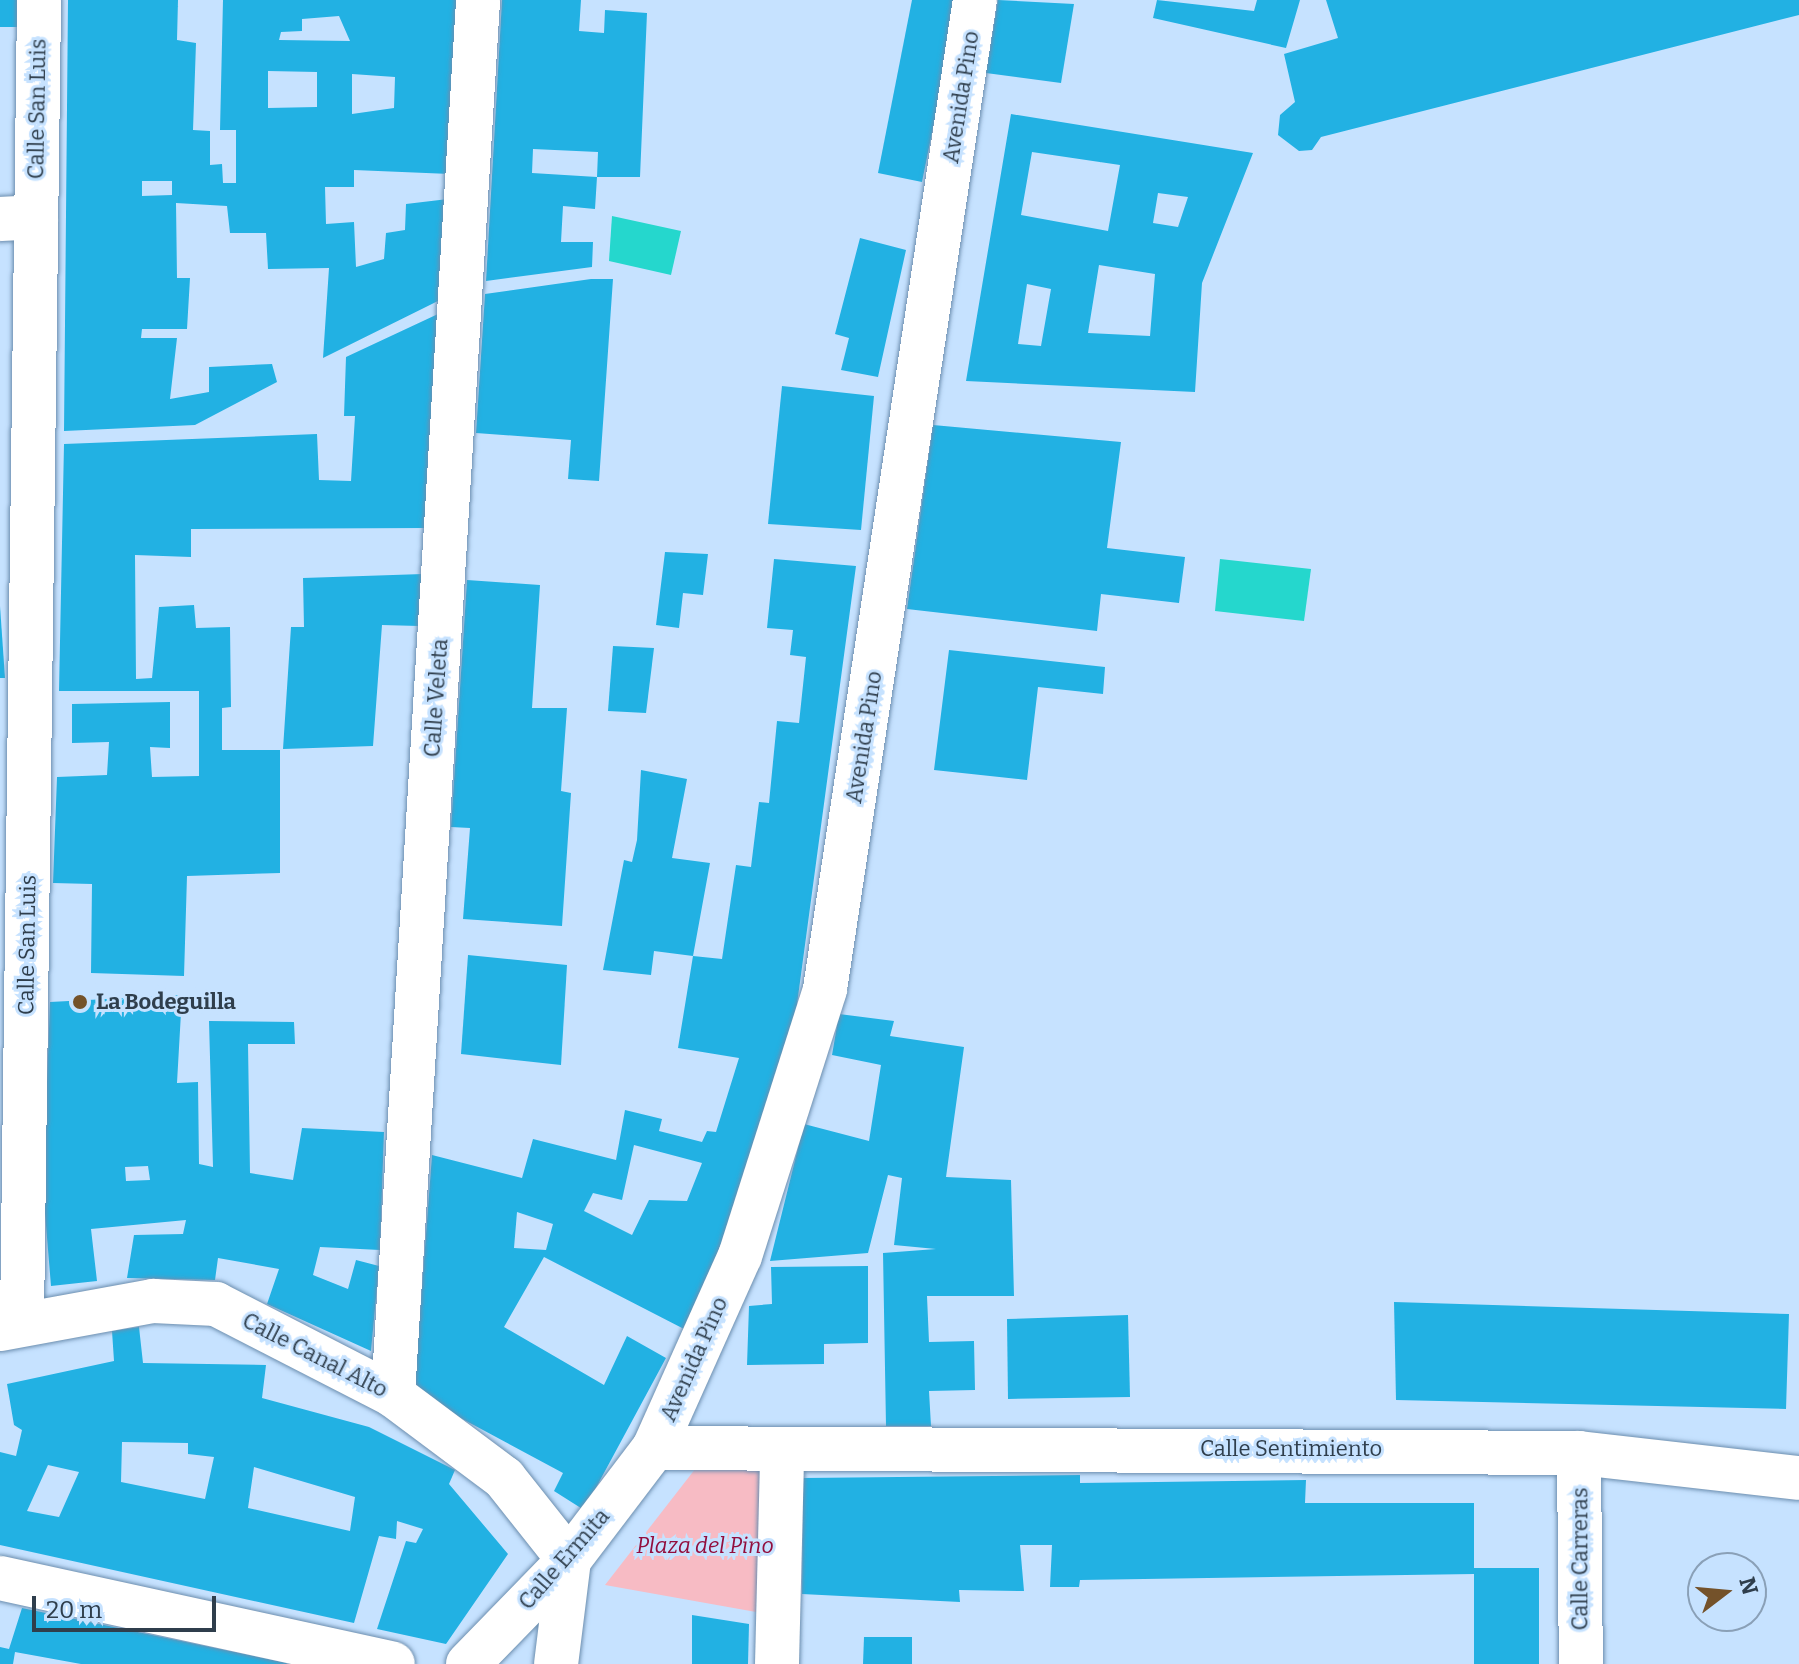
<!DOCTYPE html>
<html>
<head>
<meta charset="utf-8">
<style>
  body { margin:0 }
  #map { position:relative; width:1799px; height:1664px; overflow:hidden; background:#c6e2ff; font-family:Bitter,serif }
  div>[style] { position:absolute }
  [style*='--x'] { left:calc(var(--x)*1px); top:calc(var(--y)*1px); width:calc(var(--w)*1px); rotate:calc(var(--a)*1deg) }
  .green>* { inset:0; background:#f7bbc4 }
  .water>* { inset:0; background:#25d7cd }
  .building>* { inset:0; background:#22b1e3 }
  .roads { filter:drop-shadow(0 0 2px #6c8eaf) drop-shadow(0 0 2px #6c8eaf) }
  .minor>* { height:44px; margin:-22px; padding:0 22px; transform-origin:22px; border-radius:22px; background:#fff }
  .dots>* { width:22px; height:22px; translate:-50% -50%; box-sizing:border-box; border:4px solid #c6e2ff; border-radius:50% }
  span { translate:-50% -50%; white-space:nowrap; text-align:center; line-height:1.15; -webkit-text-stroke:6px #c6e2ff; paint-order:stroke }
  .street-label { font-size:22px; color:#2f3e4c }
  .poi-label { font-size:22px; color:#2f3e4c; font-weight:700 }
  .left { translate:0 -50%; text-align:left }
  .park-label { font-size:22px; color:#920e3d; font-style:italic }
  .north { position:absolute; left:1687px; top:1552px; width:80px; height:80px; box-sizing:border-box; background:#c6e2ff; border:2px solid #8aa0b7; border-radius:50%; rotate:74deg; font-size:22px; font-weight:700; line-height:32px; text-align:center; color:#2f3e4c }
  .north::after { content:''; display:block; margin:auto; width:28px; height:36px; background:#74522a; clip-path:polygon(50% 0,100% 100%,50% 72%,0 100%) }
  .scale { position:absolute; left:32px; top:1596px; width:184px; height:36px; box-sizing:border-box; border:4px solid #2f3e4c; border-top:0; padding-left:10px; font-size:24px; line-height:28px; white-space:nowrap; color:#2f3e4c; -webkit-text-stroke:6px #c6e2ff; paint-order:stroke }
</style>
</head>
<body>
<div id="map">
  <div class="green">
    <div style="clip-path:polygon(699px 1464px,764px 1470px,756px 1612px,605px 1585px)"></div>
  </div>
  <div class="water">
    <div style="clip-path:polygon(612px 216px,681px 231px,671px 275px,609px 261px)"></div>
    <div style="clip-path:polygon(1220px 559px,1311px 569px,1304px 621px,1215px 611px)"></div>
  </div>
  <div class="building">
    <div style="clip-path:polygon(0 0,19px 0,22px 27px,0 27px)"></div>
    <div style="clip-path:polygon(evenodd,68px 0,178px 0,177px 40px,196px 43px,193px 130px,210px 131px,210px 165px,222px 164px,223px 183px,236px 183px,236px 130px,220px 130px,223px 0,459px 0,450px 174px,354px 170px,354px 187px,325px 187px,326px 224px,354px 222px,356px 267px,384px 259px,386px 233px,405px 230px,406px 204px,448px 199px,442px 299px,323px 358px,329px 268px,268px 269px,266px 233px,230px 233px,227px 206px,176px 203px,177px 278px,190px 278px,187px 329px,142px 329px,141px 338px,177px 338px,170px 399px,209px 392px,209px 367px,272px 364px,277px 382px,195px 425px,64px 431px,68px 0,339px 16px,350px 41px,279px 40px,281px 32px,302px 31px,302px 19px,339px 16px,68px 0,268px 71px,317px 72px,317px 107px,268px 108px,268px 71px,68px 0,352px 74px,395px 77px,394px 108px,352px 114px,352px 74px,68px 0,142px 181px,172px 181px,172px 195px,142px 196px,142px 181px)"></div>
    <div style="clip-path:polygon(502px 0,581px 0,579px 31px,604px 33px,605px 10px,647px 13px,640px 177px,597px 177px,598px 152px,533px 149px,532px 173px,597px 177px,595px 209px,563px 206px,561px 242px,593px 242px,592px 267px,486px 281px)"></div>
    <div style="clip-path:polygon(912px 0,959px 0,922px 182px,878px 173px)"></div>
    <div style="clip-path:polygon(998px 0,1074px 4px,1061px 83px,986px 73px)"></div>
    <div style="clip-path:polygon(1157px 0,1254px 11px,1257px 0,1300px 0,1286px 48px,1153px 18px)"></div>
    <div style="clip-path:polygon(1326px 0,1799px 0,1799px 15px,1321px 137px,1312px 150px,1299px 151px,1278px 135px,1280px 115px,1295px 102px,1284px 54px,1338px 38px)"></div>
    <div style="clip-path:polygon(evenodd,1011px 114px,1253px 153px,1202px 283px,1195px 392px,966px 381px,1011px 114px,1032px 152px,1120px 165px,1108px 231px,1021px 215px,1032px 152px,1011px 114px,1158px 193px,1188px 197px,1178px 227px,1153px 223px,1158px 193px,1011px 114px,1099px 265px,1155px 274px,1150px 336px,1088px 333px,1099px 265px,1011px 114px,1027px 284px,1051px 289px,1041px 346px,1018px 344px,1027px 284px)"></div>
    <div style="clip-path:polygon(860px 238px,906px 250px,878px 377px,841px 370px,849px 338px,835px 334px)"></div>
    <div style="clip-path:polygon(591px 279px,613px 279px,599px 481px,568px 479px,571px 440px,476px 433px,485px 294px)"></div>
    <div style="clip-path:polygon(438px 314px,426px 528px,191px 529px,191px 557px,135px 555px,136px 679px,152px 678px,159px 607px,194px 605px,196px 628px,230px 627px,231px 707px,222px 708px,222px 750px,280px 750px,280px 873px,187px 876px,184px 976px,91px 973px,92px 884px,53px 883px,57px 777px,107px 775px,109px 742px,72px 743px,72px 704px,170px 702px,170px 748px,150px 747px,152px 777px,199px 776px,199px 691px,59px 691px,64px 444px,317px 434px,319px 480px,351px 481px,355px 416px,344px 416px,346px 357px)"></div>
    <div style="clip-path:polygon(782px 386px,874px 396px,861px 530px,768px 524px)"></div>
    <div style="clip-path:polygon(933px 425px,1121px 442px,1107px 548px,1185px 557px,1179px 603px,1101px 594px,1097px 631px,907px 609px)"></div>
    <div style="clip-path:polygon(665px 552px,708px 554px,703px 595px,683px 593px,679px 628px,656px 625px)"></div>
    <div style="clip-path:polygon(evenodd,774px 559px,856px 566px,793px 1034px,726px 1238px,684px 1329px,544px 1257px,504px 1327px,604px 1385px,627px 1336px,666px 1358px,584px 1510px,554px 1491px,563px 1473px,414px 1393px,432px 1155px,522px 1178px,533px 1139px,616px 1160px,625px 1110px,662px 1119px,659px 1131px,702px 1142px,707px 1131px,716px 1132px,739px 1058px,678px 1048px,693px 956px,722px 959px,736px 865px,751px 867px,759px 802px,769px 803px,777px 721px,799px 723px,806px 657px,790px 655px,793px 630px,767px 628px,774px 559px,634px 1145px,702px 1163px,687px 1201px,649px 1200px,632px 1235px,584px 1211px,593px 1193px,622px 1200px,634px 1145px,774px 559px,517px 1212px,553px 1224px,546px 1250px,514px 1248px,517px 1212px)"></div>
    <div style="clip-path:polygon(423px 574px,419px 626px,382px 625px,373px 746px,283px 749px,291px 627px,304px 627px,303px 578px)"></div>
    <div style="clip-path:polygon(467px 580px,540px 585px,532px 708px,567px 708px,561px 791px,571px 793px,562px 926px,463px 919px,470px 828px,451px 827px)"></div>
    <div style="clip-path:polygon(0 606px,5px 678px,0 678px)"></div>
    <div style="clip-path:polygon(613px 646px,654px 648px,646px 713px,608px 711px)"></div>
    <div style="clip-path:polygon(949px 650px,1105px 667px,1103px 694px,1038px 687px,1027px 780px,934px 770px)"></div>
    <div style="clip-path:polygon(641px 770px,687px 779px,672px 858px,710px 863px,693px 956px,654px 951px,651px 975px,603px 970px,624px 860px,632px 862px,637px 840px)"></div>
    <div style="clip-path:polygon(468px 955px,567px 965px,561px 1065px,461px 1054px)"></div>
    <div style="clip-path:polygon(evenodd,182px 995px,177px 1083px,198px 1082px,199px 1164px,213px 1167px,209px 1021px,294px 1022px,295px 1044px,248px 1044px,250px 1173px,293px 1180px,302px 1128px,384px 1132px,380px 1250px,320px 1247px,313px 1275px,348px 1289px,356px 1260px,379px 1266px,371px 1351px,267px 1304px,279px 1269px,218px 1258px,215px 1280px,127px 1278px,134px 1235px,183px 1234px,186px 1220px,91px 1229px,97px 1281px,51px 1286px,43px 1189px,50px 1002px,182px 995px,148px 1166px,150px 1180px,126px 1181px,125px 1167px,148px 1166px)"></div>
    <div style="clip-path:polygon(839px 1014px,894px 1021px,890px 1036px,964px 1047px,946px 1177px,1011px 1180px,1014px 1296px,927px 1296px,929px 1342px,974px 1341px,975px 1390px,929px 1391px,931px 1426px,886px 1426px,883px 1253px,936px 1249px,894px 1245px,902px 1178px,888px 1175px,868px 1253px,770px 1261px,804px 1124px,869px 1141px,881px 1065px,832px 1055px)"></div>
    <div style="clip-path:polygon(868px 1266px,868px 1343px,824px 1344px,824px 1364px,747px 1365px,749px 1306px,772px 1304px,771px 1267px)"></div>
    <div style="clip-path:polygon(1394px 1302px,1789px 1314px,1786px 1409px,1396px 1400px)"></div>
    <div style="clip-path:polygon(1128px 1315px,1130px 1397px,1008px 1399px,1007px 1319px)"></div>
    <div style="clip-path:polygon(evenodd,139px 1327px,143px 1363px,266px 1365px,262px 1398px,369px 1427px,455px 1470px,449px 1484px,508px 1554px,446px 1644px,377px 1629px,406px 1541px,416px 1543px,423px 1529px,397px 1521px,396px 1539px,379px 1536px,354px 1623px,0 1545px,0 1452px,16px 1456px,22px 1430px,14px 1425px,7px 1384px,114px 1361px,112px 1331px,139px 1327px,122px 1442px,188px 1443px,188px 1454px,214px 1457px,205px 1499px,121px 1482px,122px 1442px,139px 1327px,48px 1465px,79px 1472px,59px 1517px,27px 1511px,48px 1465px,139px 1327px,254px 1467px,355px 1497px,350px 1531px,248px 1508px,254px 1467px)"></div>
    <div style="clip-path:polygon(1080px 1475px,1080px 1483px,1306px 1480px,1305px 1503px,1474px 1503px,1474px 1568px,1539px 1568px,1539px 1664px,1474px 1664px,1474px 1574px,1080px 1580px,1079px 1587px,1050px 1587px,1052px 1545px,1020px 1545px,1024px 1591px,959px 1590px,960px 1602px,802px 1594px,803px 1478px)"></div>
    <div style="clip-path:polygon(22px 1608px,287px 1663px,286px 1664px,81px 1664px,15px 1652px,13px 1664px,0 1664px,0 1647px,9px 1649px)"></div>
    <div style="clip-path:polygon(692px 1615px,749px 1624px,748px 1664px,692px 1664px)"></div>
    <div style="clip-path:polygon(864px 1637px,912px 1637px,912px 1664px,863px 1664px)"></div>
  </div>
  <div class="roads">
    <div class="minor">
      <div style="--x:0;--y:219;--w:36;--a:-3"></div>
      <div style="--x:22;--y:1320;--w:1320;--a:-89.26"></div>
      <div style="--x:0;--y:1329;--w:156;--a:-10.4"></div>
      <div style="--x:153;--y:1301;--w:63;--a:2.7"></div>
      <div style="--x:216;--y:1304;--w:199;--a:27.2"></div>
      <div style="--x:393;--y:1395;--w:139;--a:36.8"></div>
      <div style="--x:504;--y:1478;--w:105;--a:51.6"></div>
      <div style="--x:569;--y:1560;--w:105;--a:97.1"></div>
      <div style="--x:393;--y:1395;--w:1398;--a:-86.51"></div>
      <div style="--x:654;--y:1448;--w:925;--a:0.31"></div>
      <div style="--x:1579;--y:1453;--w:221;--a:6.5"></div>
      <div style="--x:1579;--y:1453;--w:211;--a:89.5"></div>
      <div style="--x:0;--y:1578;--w:402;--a:12.3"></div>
      <div style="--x:468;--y:1664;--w:145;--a:-45.8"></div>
      <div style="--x:569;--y:1560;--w:141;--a:-52.8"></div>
      <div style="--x:654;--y:1448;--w:210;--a:-65.9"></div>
      <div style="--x:740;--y:1256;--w:280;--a:-72.3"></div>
      <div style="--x:825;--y:989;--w:1000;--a:-81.38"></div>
      <div style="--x:777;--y:1664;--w:210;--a:-88.6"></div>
    </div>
  </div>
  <div class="dots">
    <div style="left:80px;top:1002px;background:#74522a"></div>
  </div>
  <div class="street-label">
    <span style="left:961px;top:97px;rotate:-81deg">Avenida Pino</span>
    <span style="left:37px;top:109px;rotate:-89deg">Calle San Luis</span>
    <span style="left:436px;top:698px;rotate:-86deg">Calle Veleta</span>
    <span style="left:864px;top:737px;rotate:-81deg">Avenida Pino</span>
    <span style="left:27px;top:945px;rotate:-89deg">Calle San Luis</span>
    <span style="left:315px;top:1355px;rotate:27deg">Calle Canal Alto</span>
    <span style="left:694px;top:1359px;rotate:-66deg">Avenida Pino</span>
    <span style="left:1291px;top:1449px">Calle Sentimiento</span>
    <span style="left:564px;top:1559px;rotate:-49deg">Calle Ermita</span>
    <span style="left:1580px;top:1559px;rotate:-90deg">Calle Carreras</span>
  </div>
  <div class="poi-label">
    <span class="left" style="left:96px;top:1002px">La Bodeguilla</span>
  </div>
  <div class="park-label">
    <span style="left:705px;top:1546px">Plaza del Pino</span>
  </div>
  <div class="north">N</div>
  <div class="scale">20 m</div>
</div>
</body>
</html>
